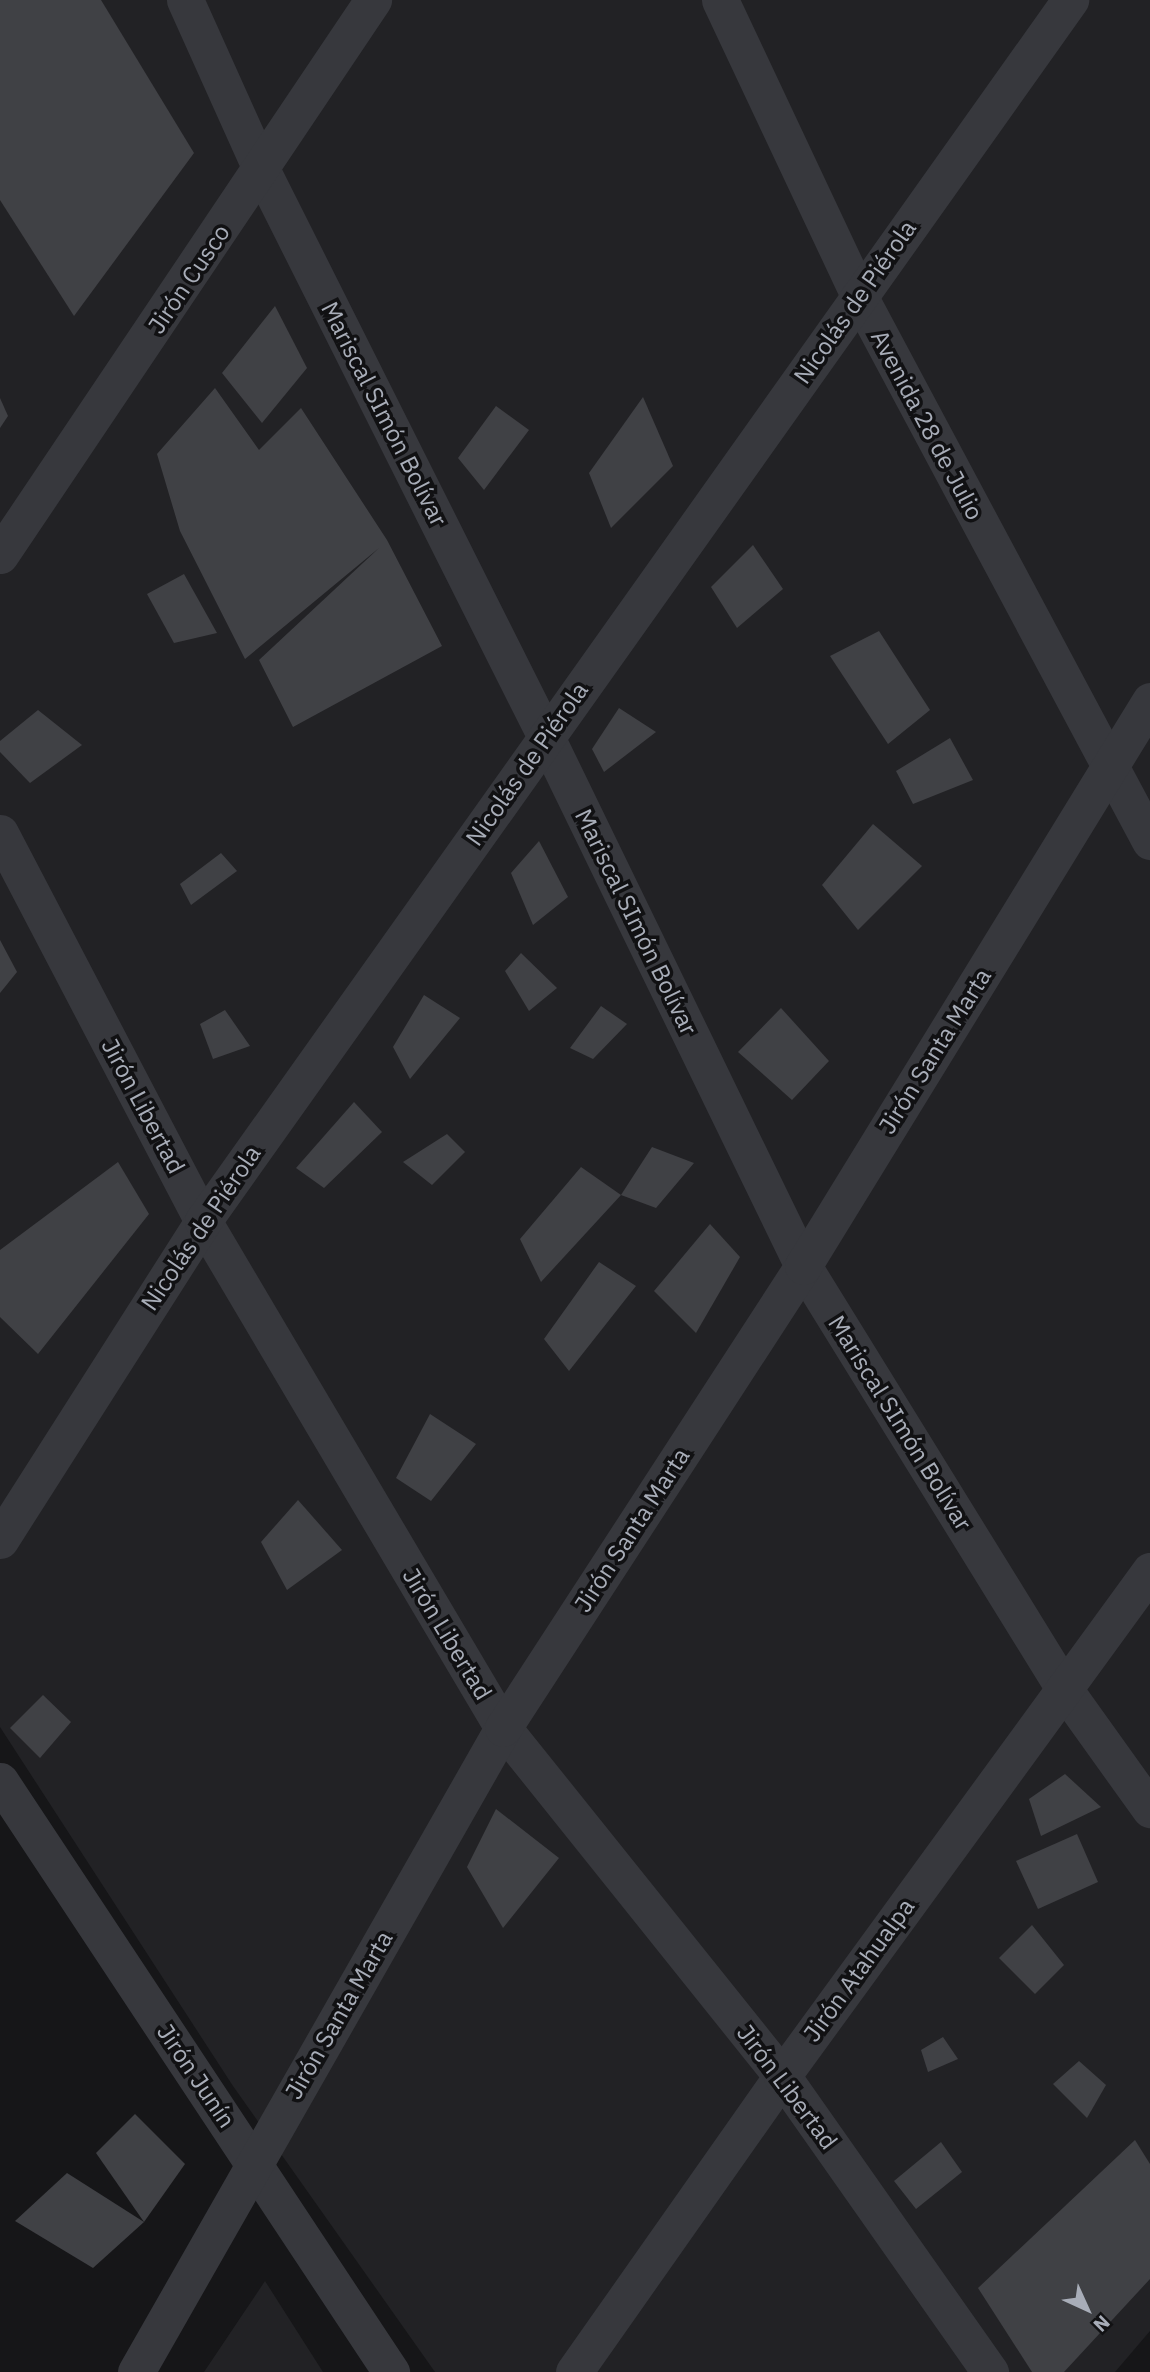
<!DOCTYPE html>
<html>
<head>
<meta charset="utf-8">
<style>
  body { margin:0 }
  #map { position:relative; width:1150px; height:2372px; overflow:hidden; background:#161618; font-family:"IBM Plex Sans",sans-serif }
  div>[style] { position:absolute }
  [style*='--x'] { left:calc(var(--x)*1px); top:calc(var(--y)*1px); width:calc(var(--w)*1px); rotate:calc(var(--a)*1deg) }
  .built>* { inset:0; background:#222225 }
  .building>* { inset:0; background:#404145 }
  .minor>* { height:37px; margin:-18.5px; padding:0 18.5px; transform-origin:18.5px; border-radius:18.5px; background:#37383d }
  span { translate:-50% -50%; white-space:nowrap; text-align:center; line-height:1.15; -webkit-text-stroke:7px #111113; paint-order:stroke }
  .street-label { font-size:24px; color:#a8adb8 }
  .north { position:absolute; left:1052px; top:2274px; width:70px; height:70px; -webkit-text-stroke:5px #111113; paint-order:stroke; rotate:135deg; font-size:19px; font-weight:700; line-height:28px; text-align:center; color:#a8adb8 }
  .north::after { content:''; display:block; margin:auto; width:24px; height:32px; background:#a8adb8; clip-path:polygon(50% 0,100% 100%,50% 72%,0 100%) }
</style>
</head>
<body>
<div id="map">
  <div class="built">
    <div style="clip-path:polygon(0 0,1150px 0,1150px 2331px,1115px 2372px,435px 2372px,233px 2086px,0 1727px)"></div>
    <div style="clip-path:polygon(265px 2281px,323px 2372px,204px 2372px)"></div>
  </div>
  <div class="building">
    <div style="clip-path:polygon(0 0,101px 0,194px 153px,74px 316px,0 200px)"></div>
    <div style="clip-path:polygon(275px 306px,307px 368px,262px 423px,222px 373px)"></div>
    <div style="clip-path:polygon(215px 388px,259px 450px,301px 408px,387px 540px,442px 646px,293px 727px,259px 660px,379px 548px,245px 659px,180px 531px,157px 454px)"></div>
    <div style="clip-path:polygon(643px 397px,673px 466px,611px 528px,589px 473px)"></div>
    <div style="clip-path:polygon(0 398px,8px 416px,0 428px)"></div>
    <div style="clip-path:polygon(496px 406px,529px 430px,484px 490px,458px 458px)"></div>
    <div style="clip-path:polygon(753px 545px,783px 589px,737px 628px,711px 587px)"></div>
    <div style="clip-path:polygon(184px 574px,217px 633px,174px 643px,147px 594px)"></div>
    <div style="clip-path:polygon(879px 631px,930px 710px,888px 744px,830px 656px)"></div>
    <div style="clip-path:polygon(619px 708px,656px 732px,604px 772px,592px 749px)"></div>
    <div style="clip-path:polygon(38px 710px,82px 745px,30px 783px,0 752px,0 741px)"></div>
    <div style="clip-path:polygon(950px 738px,973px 780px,913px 804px,896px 771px)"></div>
    <div style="clip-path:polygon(873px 824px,922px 866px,858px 930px,822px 885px)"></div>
    <div style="clip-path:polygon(539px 841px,568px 897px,533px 925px,511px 873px)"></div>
    <div style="clip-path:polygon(221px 853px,237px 871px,191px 905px,180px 884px)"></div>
    <div style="clip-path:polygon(0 940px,17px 972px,0 993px)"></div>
    <div style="clip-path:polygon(521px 953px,557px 988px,529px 1011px,505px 971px)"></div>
    <div style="clip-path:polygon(424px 995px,460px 1018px,410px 1079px,393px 1047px)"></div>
    <div style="clip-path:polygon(601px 1006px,627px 1024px,593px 1059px,570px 1048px)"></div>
    <div style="clip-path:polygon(781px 1008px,829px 1061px,792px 1100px,738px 1052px)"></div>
    <div style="clip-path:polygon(225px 1010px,250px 1046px,213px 1059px,200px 1024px)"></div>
    <div style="clip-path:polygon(354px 1102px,382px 1132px,324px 1188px,296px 1168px)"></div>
    <div style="clip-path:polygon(447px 1134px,465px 1152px,432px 1185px,403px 1162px)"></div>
    <div style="clip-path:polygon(652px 1147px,694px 1163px,656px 1208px,621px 1195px)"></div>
    <div style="clip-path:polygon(118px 1162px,149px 1214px,38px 1354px,0 1317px,0 1250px)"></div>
    <div style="clip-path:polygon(581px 1167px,621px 1195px,541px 1282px,520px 1239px)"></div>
    <div style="clip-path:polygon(710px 1224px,740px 1257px,696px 1333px,654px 1291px)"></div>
    <div style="clip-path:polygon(599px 1262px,636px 1286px,569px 1371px,544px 1339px)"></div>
    <div style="clip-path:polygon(430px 1414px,476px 1444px,431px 1501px,396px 1478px)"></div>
    <div style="clip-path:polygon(298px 1500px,342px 1550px,287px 1590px,261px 1542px)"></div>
    <div style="clip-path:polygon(43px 1695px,71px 1722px,40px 1758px,10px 1728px)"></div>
    <div style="clip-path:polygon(1065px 1774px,1101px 1807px,1041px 1836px,1029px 1799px)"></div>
    <div style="clip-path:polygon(496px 1809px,559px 1858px,503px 1928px,467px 1867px)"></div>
    <div style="clip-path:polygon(1077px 1834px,1098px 1882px,1038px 1909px,1016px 1861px)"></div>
    <div style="clip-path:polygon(1032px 1925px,1064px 1965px,1035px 1994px,999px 1958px)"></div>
    <div style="clip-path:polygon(943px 2037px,958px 2059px,928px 2072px,921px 2050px)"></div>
    <div style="clip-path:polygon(1079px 2061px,1106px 2085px,1087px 2118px,1053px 2084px)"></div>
    <div style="clip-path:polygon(135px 2114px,185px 2164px,144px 2222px,96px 2153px)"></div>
    <div style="clip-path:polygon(1135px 2140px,1150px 2164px,1150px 2279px,1064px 2372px,1032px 2372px,978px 2288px)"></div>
    <div style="clip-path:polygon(941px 2142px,962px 2172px,916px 2209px,894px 2181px)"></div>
    <div style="clip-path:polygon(67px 2173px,144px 2222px,93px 2268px,15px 2221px)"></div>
  </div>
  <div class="minor">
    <div style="--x:185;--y:0;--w:188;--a:65.8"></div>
    <div style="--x:262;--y:171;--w:633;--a:63.35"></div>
    <div style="--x:546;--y:737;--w:588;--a:64.09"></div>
    <div style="--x:803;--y:1266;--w:497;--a:58.3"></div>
    <div style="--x:1064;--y:1689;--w:148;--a:54.4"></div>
    <div style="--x:720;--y:0;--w:327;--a:64.8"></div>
    <div style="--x:859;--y:296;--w:618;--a:61.9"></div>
    <div style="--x:0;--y:555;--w:669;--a:-56.1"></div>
    <div style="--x:0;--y:833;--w:438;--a:62.4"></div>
    <div style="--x:203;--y:1221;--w:589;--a:59.39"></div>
    <div style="--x:503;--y:1728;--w:446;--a:51.3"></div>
    <div style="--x:782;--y:2076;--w:362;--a:54.9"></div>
    <div style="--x:0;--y:1540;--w:378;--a:-57.5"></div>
    <div style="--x:203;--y:1221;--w:1498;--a:-54.62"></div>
    <div style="--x:0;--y:1781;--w:709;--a:56.51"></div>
    <div style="--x:136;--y:2372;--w:741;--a:-60.32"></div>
    <div style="--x:503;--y:1728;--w:551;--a:-57"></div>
    <div style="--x:803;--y:1266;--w:663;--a:-58.44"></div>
    <div style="--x:574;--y:2372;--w:362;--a:-54.9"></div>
    <div style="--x:782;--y:2076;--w:625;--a:-53.92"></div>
  </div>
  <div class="street-label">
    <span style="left:189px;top:279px;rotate:-56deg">Jirón Cusco</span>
    <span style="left:855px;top:302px;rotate:-55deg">Nicolás de Piérola</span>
    <span style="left:384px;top:414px;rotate:63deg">Mariscal SImón Bolívar</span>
    <span style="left:927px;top:425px;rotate:62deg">Avenida 28 de Julio</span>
    <span style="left:527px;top:764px;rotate:-55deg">Nicolás de Piérola</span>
    <span style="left:636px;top:922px;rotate:64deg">Mariscal SImón Bolívar</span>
    <span style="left:935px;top:1051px;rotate:-58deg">Jirón Santa Marta</span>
    <span style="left:143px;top:1106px;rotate:62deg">Jirón Libertad</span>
    <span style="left:201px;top:1228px;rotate:-56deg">Nicolás de Piérola</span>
    <span style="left:900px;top:1423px;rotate:58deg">Mariscal SImón Bolívar</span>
    <span style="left:632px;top:1530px;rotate:-57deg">Jirón Santa Marta</span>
    <span style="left:447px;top:1634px;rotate:59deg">Jirón Libertad</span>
    <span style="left:859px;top:1970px;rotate:-54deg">Jirón Atahualpa</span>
    <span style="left:339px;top:2015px;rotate:-60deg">Jirón Santa Marta</span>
    <span style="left:196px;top:2076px;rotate:56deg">Jirón Junín</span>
    <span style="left:787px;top:2087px;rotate:53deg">Jirón Libertad</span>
  </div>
  <div class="north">N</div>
</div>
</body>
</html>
